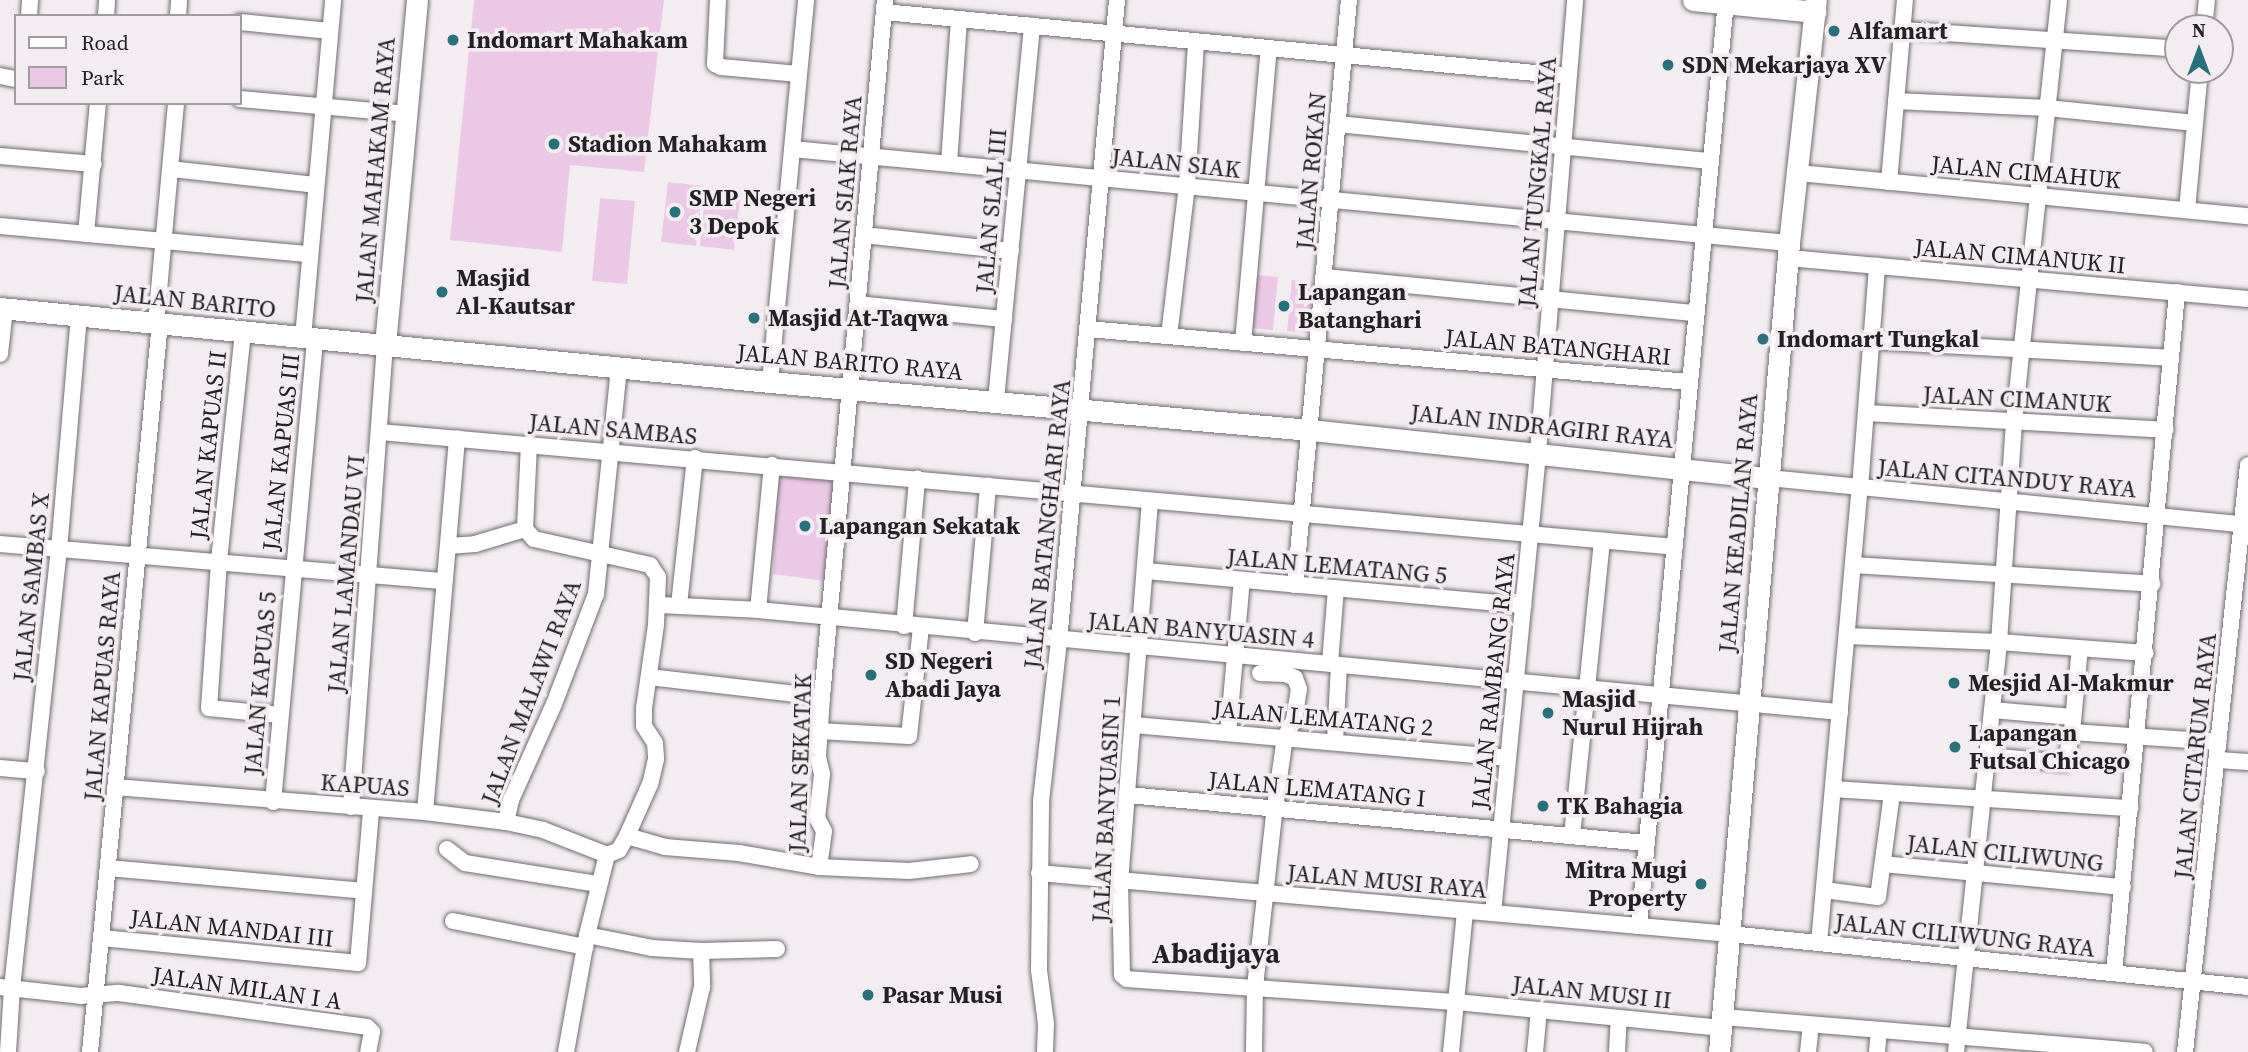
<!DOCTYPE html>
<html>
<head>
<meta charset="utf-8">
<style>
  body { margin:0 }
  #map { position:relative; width:2248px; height:1052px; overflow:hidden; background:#f3edf2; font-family:"Source Serif 4",serif }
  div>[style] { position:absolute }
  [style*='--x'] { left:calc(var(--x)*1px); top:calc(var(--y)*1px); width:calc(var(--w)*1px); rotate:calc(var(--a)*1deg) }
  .green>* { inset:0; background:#ecc8e7 }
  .roads { filter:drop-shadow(0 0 2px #706b6f) drop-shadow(0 0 2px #706b6f) }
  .street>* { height:16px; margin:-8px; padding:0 8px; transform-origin:8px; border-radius:8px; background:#fff }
  .secondary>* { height:21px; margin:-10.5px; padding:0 10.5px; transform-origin:10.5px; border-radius:10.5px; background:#fff }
  .dots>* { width:19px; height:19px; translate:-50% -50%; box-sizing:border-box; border:4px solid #f3edf2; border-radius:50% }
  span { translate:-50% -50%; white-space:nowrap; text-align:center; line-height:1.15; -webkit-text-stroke:7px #f3edf2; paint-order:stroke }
  .poi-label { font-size:24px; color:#232123; font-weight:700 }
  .left { translate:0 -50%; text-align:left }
  .right { translate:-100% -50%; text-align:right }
  .street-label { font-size:24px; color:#232123 }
  .quarter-label { font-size:28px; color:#232123; font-weight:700 }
  .legend { position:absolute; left:14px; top:14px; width:228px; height:91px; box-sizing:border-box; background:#f3edf2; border:2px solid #a09b9f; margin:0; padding:9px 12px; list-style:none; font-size:21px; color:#232123 }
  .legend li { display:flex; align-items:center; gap:14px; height:35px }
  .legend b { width:35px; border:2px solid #a09b9f }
  .north { position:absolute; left:2164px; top:14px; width:70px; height:70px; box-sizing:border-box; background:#f3edf2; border:2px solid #a09b9f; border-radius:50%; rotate:0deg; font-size:19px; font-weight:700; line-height:28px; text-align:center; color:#232123 }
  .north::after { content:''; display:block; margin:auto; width:24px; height:32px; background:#28707a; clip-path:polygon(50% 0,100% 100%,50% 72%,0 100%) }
</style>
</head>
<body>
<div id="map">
  <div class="green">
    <div style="clip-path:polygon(474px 0,664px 0,644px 172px,570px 165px,562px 252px,450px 240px)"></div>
    <div style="clip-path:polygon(668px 182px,703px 186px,696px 246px,661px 242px)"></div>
    <div style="clip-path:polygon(706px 187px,741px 191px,734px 250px,700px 246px)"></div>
    <div style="clip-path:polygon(600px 198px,635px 201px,627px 284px,592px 281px)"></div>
    <div style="clip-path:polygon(1255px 275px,1278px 277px,1273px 330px,1250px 328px)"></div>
    <div style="clip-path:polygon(1292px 280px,1313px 282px,1308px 333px,1287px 331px)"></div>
    <div style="clip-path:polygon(777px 474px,839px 478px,832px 582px,773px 574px)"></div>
  </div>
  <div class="roads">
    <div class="street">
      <div style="--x:718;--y:0;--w:64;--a:92.7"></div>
      <div style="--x:715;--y:64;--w:7;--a:27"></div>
      <div style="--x:721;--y:67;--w:78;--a:5.1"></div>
      <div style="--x:884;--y:12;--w:687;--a:5.35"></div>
      <div style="--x:29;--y:16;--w:16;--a:-86"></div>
      <div style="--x:106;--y:16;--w:16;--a:-86"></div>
      <div style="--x:178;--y:16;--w:16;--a:-86"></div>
      <div style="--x:240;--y:22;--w:90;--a:5.7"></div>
      <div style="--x:2204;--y:28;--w:28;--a:-84"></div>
      <div style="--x:1902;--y:30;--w:277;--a:3.9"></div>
      <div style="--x:0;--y:76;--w:16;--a:11"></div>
      <div style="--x:240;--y:99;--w:168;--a:5.1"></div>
      <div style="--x:1896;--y:101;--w:151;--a:2.7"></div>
      <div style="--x:2047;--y:108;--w:149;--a:5.8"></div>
      <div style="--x:1338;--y:124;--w:374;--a:5.7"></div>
      <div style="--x:792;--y:149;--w:1001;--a:5.39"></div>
      <div style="--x:0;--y:156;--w:94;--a:4.9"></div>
      <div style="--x:949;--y:163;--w:144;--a:-86"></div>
      <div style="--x:171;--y:169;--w:146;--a:6.3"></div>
      <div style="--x:1799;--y:173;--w:451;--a:5.5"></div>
      <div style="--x:1889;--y:182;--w:183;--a:-85"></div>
      <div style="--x:2187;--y:210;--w:141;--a:-84.7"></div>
      <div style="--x:0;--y:226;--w:311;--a:5.2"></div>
      <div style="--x:86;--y:234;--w:132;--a:-84.8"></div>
      <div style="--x:864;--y:235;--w:148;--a:6.2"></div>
      <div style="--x:1788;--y:258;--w:462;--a:5.1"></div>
      <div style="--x:1325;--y:277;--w:372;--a:5.6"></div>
      <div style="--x:858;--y:304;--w:147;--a:5.9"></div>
      <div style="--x:156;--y:323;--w:221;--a:-84.8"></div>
      <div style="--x:1088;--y:329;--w:603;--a:5.04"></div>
      <div style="--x:243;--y:332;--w:231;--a:96"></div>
      <div style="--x:219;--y:562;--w:146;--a:93.9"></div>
      <div style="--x:209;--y:708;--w:71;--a:5.6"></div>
      <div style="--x:1169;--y:336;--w:151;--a:-83.2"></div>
      <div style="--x:1187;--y:186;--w:145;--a:-86.4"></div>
      <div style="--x:303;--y:338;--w:339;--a:-84.9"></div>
      <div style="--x:1871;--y:341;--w:300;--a:3.2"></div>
      <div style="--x:1243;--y:343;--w:296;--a:-85"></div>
      <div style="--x:0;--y:354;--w:45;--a:-83.7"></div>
      <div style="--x:770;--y:382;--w:384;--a:-84.6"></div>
      <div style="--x:996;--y:400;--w:376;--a:-84.5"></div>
      <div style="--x:1866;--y:413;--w:300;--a:3.2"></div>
      <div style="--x:380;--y:432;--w:1300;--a:5.07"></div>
      <div style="--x:1769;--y:478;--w:474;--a:5.6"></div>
      <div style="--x:1150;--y:501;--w:380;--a:94.5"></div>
      <div style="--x:1120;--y:880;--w:95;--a:88.8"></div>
      <div style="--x:1122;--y:975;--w:6;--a:39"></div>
      <div style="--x:1127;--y:979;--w:331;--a:4"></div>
      <div style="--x:1457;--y:1002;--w:266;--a:5.6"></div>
      <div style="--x:525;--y:529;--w:13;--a:48"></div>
      <div style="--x:534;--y:539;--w:119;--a:12.6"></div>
      <div style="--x:650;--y:565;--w:14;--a:56"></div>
      <div style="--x:658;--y:577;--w:48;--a:92.4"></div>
      <div style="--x:656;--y:625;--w:84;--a:98.2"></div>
      <div style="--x:644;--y:708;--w:18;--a:90"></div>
      <div style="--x:644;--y:726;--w:20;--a:57"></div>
      <div style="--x:655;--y:743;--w:16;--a:86"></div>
      <div style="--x:656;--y:759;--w:26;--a:103"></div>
      <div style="--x:650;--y:784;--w:57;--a:113.9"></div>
      <div style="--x:627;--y:836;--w:16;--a:120"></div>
      <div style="--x:619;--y:850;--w:13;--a:157"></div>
      <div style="--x:525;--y:529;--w:85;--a:-87.3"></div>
      <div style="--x:0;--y:544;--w:446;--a:4.8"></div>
      <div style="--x:448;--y:546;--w:27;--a:-4"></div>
      <div style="--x:475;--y:544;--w:52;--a:-16.7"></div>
      <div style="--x:1853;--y:565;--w:300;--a:3.6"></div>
      <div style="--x:1146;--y:571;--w:379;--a:5.2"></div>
      <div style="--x:1295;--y:585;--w:587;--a:-84.73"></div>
      <div style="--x:657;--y:605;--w:101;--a:2.8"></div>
      <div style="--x:758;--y:610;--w:1087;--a:5.39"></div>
      <div style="--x:679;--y:605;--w:148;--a:-83.8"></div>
      <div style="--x:758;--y:610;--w:146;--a:-84.5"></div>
      <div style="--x:904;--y:626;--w:148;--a:-84.9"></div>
      <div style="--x:975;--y:633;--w:148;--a:-84.9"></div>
      <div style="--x:1847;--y:636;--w:152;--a:2.3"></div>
      <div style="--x:1999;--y:642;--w:147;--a:4.3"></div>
      <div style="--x:1330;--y:663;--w:75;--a:-85.4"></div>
      <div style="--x:649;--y:677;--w:174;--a:6.6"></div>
      <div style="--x:1992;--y:710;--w:81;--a:4.9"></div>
      <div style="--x:1133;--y:725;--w:376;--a:5"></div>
      <div style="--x:819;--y:731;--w:90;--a:3.2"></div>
      <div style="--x:909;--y:736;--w:110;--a:-83.7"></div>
      <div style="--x:2072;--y:732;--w:147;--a:3.9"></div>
      <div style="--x:1228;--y:733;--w:154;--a:-84.8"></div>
      <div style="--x:1335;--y:741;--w:76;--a:-87"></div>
      <div style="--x:1987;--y:756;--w:78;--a:5.1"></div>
      <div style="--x:2065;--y:763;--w:32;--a:-77"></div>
      <div style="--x:2072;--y:732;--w:84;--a:-84.6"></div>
      <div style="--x:2218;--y:760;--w:30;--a:4"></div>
      <div style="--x:0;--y:768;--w:37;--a:5"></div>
      <div style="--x:115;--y:787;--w:311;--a:4.6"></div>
      <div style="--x:425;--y:812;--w:82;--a:7"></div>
      <div style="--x:506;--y:822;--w:38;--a:12"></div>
      <div style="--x:543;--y:830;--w:69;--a:21.3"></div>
      <div style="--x:1833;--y:789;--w:298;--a:3.7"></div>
      <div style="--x:1128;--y:795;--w:519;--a:5.3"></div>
      <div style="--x:273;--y:802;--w:464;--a:-84.8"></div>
      <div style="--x:351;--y:807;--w:463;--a:-85.8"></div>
      <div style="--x:425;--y:812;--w:375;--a:-85.1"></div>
      <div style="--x:506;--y:822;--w:23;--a:-77"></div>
      <div style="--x:511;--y:800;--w:105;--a:-65.9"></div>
      <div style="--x:554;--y:704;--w:118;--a:-69.1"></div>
      <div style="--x:596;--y:594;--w:227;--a:-84.2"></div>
      <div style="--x:627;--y:836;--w:40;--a:16"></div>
      <div style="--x:665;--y:847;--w:74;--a:4.6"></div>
      <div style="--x:739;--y:853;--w:81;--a:9.9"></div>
      <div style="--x:819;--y:867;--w:90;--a:2.5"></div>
      <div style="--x:909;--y:871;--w:62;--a:-6.4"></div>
      <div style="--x:1572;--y:836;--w:297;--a:-84.2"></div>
      <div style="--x:447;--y:849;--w:23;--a:38"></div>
      <div style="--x:465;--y:863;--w:135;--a:9"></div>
      <div style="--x:1883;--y:864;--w:241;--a:5.5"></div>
      <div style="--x:819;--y:867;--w:36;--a:-82"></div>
      <div style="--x:824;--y:831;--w:15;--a:-118"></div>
      <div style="--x:817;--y:818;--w:44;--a:-83.5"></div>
      <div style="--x:822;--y:774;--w:18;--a:-103"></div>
      <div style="--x:818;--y:756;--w:59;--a:-86.1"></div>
      <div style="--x:822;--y:697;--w:700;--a:-84.84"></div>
      <div style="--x:108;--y:868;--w:257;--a:5.1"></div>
      <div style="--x:1039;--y:873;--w:694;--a:5.04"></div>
      <div style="--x:1730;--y:934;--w:521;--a:5.84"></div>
      <div style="--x:1824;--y:890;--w:54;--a:7.4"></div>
      <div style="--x:1878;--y:897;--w:105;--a:-82.3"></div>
      <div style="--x:1493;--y:913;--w:463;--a:-84.4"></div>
      <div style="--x:1538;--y:452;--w:454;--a:-85.3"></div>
      <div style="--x:453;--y:921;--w:135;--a:11.1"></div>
      <div style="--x:1639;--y:926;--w:930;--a:-84.63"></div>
      <div style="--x:587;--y:935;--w:66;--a:11.3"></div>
      <div style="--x:652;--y:948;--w:49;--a:3.5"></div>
      <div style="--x:701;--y:951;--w:36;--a:88"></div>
      <div style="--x:702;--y:987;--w:67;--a:103"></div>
      <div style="--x:102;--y:938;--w:257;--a:5.6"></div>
      <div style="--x:358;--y:963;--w:154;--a:-85.1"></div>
      <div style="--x:1819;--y:943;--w:457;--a:-84.9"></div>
      <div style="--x:1860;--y:488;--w:223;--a:-85.6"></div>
      <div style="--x:701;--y:951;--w:76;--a:-1.5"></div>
      <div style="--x:2114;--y:973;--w:684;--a:-84.71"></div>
      <div style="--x:0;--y:987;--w:81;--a:6.3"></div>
      <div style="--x:81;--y:996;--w:38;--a:-5"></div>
      <div style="--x:119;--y:993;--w:250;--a:7.8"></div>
      <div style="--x:367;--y:1027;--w:7;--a:45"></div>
      <div style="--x:372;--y:1032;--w:20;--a:101"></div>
      <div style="--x:1723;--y:1017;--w:423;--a:4.7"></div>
      <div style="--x:8;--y:1052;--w:64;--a:-86.4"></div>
      <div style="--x:12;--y:988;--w:442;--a:-83.9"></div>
      <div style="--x:59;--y:549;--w:234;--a:-85.1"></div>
      <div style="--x:90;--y:1052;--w:732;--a:-84.52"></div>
      <div style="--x:566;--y:1052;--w:119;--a:-79.8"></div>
      <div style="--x:587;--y:935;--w:82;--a:-76"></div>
      <div style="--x:1045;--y:1052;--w:28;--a:-88"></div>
      <div style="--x:1046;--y:1024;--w:54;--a:-97.4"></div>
      <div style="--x:1039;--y:970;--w:169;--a:-89.3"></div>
      <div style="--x:1041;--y:801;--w:161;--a:-83.6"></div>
      <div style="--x:1059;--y:641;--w:644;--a:-84.83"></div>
      <div style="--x:1254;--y:1052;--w:65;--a:-89.1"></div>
      <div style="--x:1255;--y:987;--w:181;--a:-83.7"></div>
      <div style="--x:1275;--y:807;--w:71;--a:-81.9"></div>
      <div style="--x:1285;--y:737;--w:19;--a:-62"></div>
      <div style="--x:1294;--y:720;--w:31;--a:-81"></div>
      <div style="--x:1299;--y:689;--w:12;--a:-110"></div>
      <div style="--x:1295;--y:678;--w:11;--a:-158"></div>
      <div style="--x:1285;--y:674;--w:25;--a:-178"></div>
      <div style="--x:1451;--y:1052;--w:142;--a:-84.3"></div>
      <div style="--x:1535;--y:1052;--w:42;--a:-84.6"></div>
      <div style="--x:1617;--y:1052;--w:34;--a:-87"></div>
      <div style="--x:1808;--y:1052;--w:27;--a:-84"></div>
      <div style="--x:1877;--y:1052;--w:21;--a:-85"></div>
      <div style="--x:1956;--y:1052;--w:412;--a:-84"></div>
      <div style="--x:1999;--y:642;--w:222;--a:-86.1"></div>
      <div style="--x:2014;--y:421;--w:423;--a:-83.9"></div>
      <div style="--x:2185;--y:1052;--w:590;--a:-83.87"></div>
    </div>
    <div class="secondary">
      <div style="--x:1693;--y:0;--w:123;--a:5.6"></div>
      <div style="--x:0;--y:308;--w:774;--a:5.49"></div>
      <div style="--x:770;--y:382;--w:542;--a:5.08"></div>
      <div style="--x:1310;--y:430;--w:462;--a:6"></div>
      <div style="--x:385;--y:345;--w:346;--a:-84.7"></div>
      <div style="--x:1719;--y:1052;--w:812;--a:-85.05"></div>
      <div style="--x:1789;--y:243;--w:244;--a:-83.7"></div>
    </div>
  </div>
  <div class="dots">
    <div style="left:1834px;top:31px;background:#28707a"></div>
    <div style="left:453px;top:40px;background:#28707a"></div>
    <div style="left:1668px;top:65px;background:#28707a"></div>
    <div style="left:554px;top:144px;background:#28707a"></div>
    <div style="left:675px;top:212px;background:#28707a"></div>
    <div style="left:442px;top:292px;background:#28707a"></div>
    <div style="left:1284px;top:306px;background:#28707a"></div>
    <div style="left:754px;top:318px;background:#28707a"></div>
    <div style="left:1763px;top:339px;background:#28707a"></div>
    <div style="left:805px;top:526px;background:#28707a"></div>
    <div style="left:871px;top:675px;background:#28707a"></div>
    <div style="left:1954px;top:683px;background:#28707a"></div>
    <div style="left:1548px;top:713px;background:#28707a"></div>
    <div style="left:1955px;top:747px;background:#28707a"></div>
    <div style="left:1543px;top:806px;background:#28707a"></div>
    <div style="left:1701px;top:884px;background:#28707a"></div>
    <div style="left:868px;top:995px;background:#28707a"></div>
  </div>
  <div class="poi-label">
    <span class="left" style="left:1848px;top:31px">Alfamart</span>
    <span class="left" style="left:467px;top:40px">Indomart Mahakam</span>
    <span class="left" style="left:1682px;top:65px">SDN Mekarjaya XV</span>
    <span class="left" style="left:568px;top:144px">Stadion Mahakam</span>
    <span class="left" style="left:689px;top:212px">SMP Negeri<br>3 Depok</span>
    <span class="left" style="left:456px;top:292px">Masjid<br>Al-Kautsar</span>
    <span class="left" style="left:1298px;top:306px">Lapangan<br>Batanghari</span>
    <span class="left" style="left:768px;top:318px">Masjid At-Taqwa</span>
    <span class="left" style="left:1777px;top:339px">Indomart Tungkal</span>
    <span class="left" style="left:819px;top:526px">Lapangan Sekatak</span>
    <span class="left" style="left:885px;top:675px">SD Negeri<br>Abadi Jaya</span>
    <span class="left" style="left:1968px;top:683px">Mesjid Al-Makmur</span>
    <span class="left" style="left:1562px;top:713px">Masjid<br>Nurul Hijrah</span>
    <span class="left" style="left:1969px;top:747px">Lapangan<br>Futsal Chicago</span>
    <span class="left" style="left:1557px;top:806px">TK Bahagia</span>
    <span class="right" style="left:1687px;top:884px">Mitra Mugi<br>Property</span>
    <span class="left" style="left:882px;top:995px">Pasar Musi</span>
  </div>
  <div class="street-label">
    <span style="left:1176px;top:163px;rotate:6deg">JALAN SIAK</span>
    <span style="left:375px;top:170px;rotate:-85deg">JALAN MAHAKAM RAYA</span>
    <span style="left:1311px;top:171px;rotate:-85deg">JALAN ROKAN</span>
    <span style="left:2026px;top:172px;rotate:5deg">JALAN CIMAHUK</span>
    <span style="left:1537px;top:182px;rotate:-85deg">JALAN TUNGKAL RAYA</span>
    <span style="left:845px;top:192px;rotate:-85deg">JALAN SIAK RAYA</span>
    <span style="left:991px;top:211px;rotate:-85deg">JALAN SLAL III</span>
    <span style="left:2020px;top:256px;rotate:5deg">JALAN CIMANUK II</span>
    <span style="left:195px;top:301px;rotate:6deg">JALAN BARITO</span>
    <span style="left:1558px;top:347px;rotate:5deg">JALAN BATANGHARI</span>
    <span style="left:850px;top:362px;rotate:5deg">JALAN BARITO RAYA</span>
    <span style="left:2017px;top:399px;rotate:3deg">JALAN CIMANUK</span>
    <span style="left:1542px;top:426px;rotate:6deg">JALAN INDRAGIRI RAYA</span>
    <span style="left:613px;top:429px;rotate:5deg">JALAN SAMBAS</span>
    <span style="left:208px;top:445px;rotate:-84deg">JALAN KAPUAS II</span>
    <span style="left:281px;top:452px;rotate:-84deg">JALAN KAPUAS III</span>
    <span style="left:2007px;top:478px;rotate:5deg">JALAN CITANDUY RAYA</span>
    <span style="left:1738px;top:523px;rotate:-85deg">JALAN KEADILAN RAYA</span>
    <span style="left:1047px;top:524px;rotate:-84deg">JALAN BATANGHARI RAYA</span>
    <span style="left:1337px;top:566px;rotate:5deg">JALAN LEMATANG 5</span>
    <span style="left:346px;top:574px;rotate:-85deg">JALAN LAMANDAU VI</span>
    <span style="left:31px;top:587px;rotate:-84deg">JALAN SAMBAS X</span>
    <span style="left:1201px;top:630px;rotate:5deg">JALAN BANYUASIN 4</span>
    <span style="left:1493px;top:681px;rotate:-84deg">JALAN RAMBANG RAYA</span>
    <span style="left:260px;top:683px;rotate:-85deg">JALAN KAPUAS 5</span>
    <span style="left:102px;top:686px;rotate:-85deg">JALAN KAPUAS RAYA</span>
    <span style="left:531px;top:692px;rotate:-69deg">JALAN MALAWI RAYA</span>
    <span style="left:1323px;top:718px;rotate:5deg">JALAN LEMATANG 2</span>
    <span style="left:2195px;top:756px;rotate:-84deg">JALAN CITARUM RAYA</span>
    <span style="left:800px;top:763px;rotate:-88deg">JALAN SEKATAK</span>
    <span style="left:365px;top:785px;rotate:4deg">KAPUAS</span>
    <span style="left:1317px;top:789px;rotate:5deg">JALAN LEMATANG I</span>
    <span style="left:1106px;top:809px;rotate:-87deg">JALAN BANYUASIN 1</span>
    <span style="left:2005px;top:853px;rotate:6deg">JALAN CILIWUNG</span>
    <span style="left:1387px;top:881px;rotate:5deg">JALAN MUSI RAYA</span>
    <span style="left:232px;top:928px;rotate:6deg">JALAN MANDAI III</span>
    <span style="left:1965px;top:935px;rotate:6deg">JALAN CILIWUNG RAYA</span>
    <span style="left:247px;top:988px;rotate:8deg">JALAN MILAN I A</span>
    <span style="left:1592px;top:992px;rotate:6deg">JALAN MUSI II</span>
  </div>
  <div class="quarter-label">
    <span style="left:1216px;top:953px">Abadijaya</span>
  </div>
  <ul class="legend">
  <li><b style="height:9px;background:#fff"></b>Road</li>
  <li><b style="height:19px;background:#ecc8e7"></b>Park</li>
  </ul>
  <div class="north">N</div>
</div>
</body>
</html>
